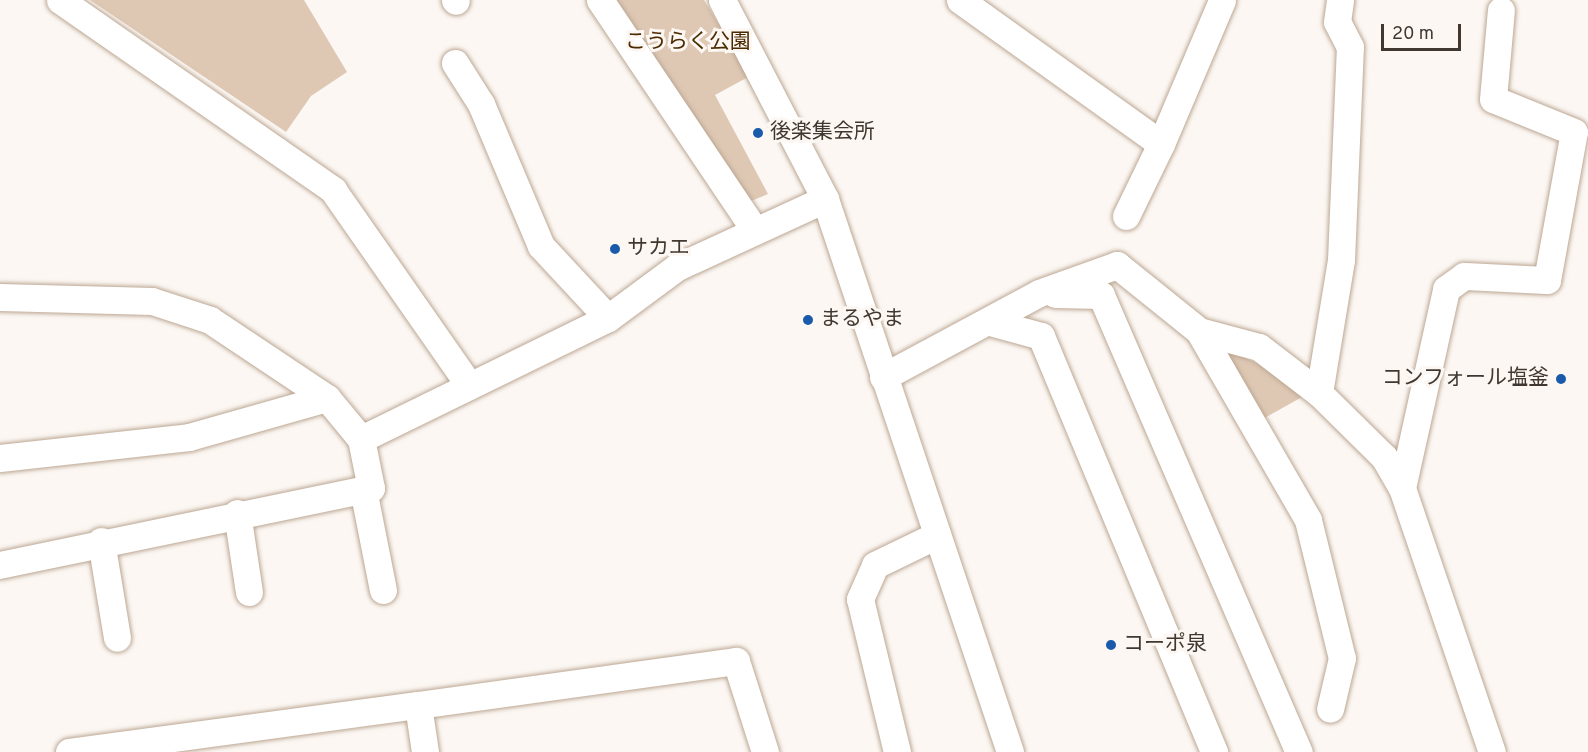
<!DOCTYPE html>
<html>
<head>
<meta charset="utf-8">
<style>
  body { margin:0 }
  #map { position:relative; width:1588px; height:752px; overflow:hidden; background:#fcf7f3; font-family:Overpass,"Noto Sans JP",sans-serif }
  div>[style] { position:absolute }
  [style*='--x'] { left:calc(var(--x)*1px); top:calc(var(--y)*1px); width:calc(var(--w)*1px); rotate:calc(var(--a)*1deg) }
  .green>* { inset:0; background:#dec8b4 }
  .roads { filter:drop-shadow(0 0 2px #bca793) drop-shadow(0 0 2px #bca793) }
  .minor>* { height:27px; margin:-13.5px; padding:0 13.5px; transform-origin:13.5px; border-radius:13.5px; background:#fff }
  .dots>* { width:16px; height:16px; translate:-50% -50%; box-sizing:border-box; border:3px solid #fcf7f3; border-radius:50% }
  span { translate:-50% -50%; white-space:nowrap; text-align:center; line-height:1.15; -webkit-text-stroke:6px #fcf7f3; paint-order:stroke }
  .park-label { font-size:21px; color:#4c2b00 }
  .poi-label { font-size:21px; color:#403830 }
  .left { translate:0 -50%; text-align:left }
  .right { translate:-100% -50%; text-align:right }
  .scale { position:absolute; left:1381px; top:24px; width:80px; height:27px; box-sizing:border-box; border:3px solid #403830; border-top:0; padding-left:8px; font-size:18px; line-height:21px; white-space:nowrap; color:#403830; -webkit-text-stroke:4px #fcf7f3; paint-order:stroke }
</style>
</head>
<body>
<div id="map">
  <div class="green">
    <div style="clip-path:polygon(90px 0,304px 0,347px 72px,311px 96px,286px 132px)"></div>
    <div style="clip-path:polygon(617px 0,704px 0,750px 76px,715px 95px,768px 194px,751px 201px)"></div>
    <div style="clip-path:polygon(1228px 350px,1265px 367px,1302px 397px,1261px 420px,1222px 358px)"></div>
  </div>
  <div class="roads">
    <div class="minor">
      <div style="--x:60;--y:0;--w:333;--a:34.8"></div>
      <div style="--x:333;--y:190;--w:238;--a:55.1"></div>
      <div style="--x:455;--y:0;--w:1;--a:45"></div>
      <div style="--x:600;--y:0;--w:276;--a:56.1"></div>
      <div style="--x:722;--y:0;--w:224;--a:62.6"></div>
      <div style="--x:825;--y:199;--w:583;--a:71.5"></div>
      <div style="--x:960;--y:0;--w:247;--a:35.6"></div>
      <div style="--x:1161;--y:144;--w:156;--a:-67"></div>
      <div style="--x:455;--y:63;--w:49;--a:57.6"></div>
      <div style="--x:481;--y:104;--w:154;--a:67.1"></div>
      <div style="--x:541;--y:246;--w:98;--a:47.1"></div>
      <div style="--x:1126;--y:216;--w:80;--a:-64.1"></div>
      <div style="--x:1055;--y:294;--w:46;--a:1.2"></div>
      <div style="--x:1101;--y:295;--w:498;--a:66.6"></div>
      <div style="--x:0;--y:297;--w:152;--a:1.5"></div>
      <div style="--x:152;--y:301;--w:61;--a:18.1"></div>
      <div style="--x:210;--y:320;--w:141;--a:33.7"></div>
      <div style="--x:327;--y:398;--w:53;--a:50.3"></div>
      <div style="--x:361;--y:439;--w:50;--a:78.5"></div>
      <div style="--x:371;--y:488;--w:379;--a:168.3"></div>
      <div style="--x:990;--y:322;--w:53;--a:15.4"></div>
      <div style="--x:1041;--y:336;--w:451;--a:67.4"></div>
      <div style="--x:1199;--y:331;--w:218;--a:60"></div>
      <div style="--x:1308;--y:520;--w:142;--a:76.2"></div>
      <div style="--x:1342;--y:658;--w:52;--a:103.2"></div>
      <div style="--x:883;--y:377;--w:177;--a:-28.3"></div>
      <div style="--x:1039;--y:293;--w:83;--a:-19.7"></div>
      <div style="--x:1117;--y:265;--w:105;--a:38.8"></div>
      <div style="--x:1199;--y:331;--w:62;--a:14.9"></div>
      <div style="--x:1259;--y:347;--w:76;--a:37.5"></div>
      <div style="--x:1319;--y:393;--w:91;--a:44.6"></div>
      <div style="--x:1384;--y:457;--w:36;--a:60"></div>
      <div style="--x:1402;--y:488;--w:279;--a:71.2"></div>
      <div style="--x:1319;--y:393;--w:135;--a:-80.6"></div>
      <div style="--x:1341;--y:260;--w:213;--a:-87.6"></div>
      <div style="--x:1350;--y:47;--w:28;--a:-117"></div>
      <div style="--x:1337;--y:22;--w:22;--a:-82"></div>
      <div style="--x:361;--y:439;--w:275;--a:-26.1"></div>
      <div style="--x:608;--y:318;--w:86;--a:-36.5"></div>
      <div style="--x:677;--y:267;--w:163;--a:-24.7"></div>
      <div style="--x:0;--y:458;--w:190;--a:-6.3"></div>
      <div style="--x:189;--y:437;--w:143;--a:-15.8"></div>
      <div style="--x:1402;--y:488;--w:204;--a:-77.5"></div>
      <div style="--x:1446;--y:289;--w:22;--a:-36"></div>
      <div style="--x:1464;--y:276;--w:83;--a:2.8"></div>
      <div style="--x:1547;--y:280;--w:150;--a:-79.7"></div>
      <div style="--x:1574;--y:132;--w:87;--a:-157.8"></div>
      <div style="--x:1493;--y:99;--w:89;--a:-84.9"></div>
      <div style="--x:363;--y:489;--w:103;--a:78.8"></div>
      <div style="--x:237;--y:513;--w:80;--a:81.4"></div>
      <div style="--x:101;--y:541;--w:98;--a:80.6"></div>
      <div style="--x:418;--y:705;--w:321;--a:-7.9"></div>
      <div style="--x:736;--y:661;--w:96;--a:72.3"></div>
      <div style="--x:69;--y:752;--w:352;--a:-7.7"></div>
      <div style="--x:418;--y:705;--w:48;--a:81.5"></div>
      <div style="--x:897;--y:752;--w:157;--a:-103.6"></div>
      <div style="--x:860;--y:599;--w:37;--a:-66"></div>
      <div style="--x:875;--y:565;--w:69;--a:-25.8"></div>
    </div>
  </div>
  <div class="dots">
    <div style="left:758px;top:133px;background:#195aaa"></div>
    <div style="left:615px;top:249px;background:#195aaa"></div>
    <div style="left:808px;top:320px;background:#195aaa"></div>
    <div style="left:1561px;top:379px;background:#195aaa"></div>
    <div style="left:1111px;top:645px;background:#195aaa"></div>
  </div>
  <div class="park-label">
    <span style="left:688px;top:43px">こうらく公園</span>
  </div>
  <div class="poi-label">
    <span class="left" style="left:770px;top:133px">後楽集会所</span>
    <span class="left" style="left:627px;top:249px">サカエ</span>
    <span class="left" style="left:820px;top:320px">まるやま</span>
    <span class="right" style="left:1549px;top:379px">コンフォール塩釜</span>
    <span class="left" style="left:1123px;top:645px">コーポ泉</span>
  </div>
  <div class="scale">20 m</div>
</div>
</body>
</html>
